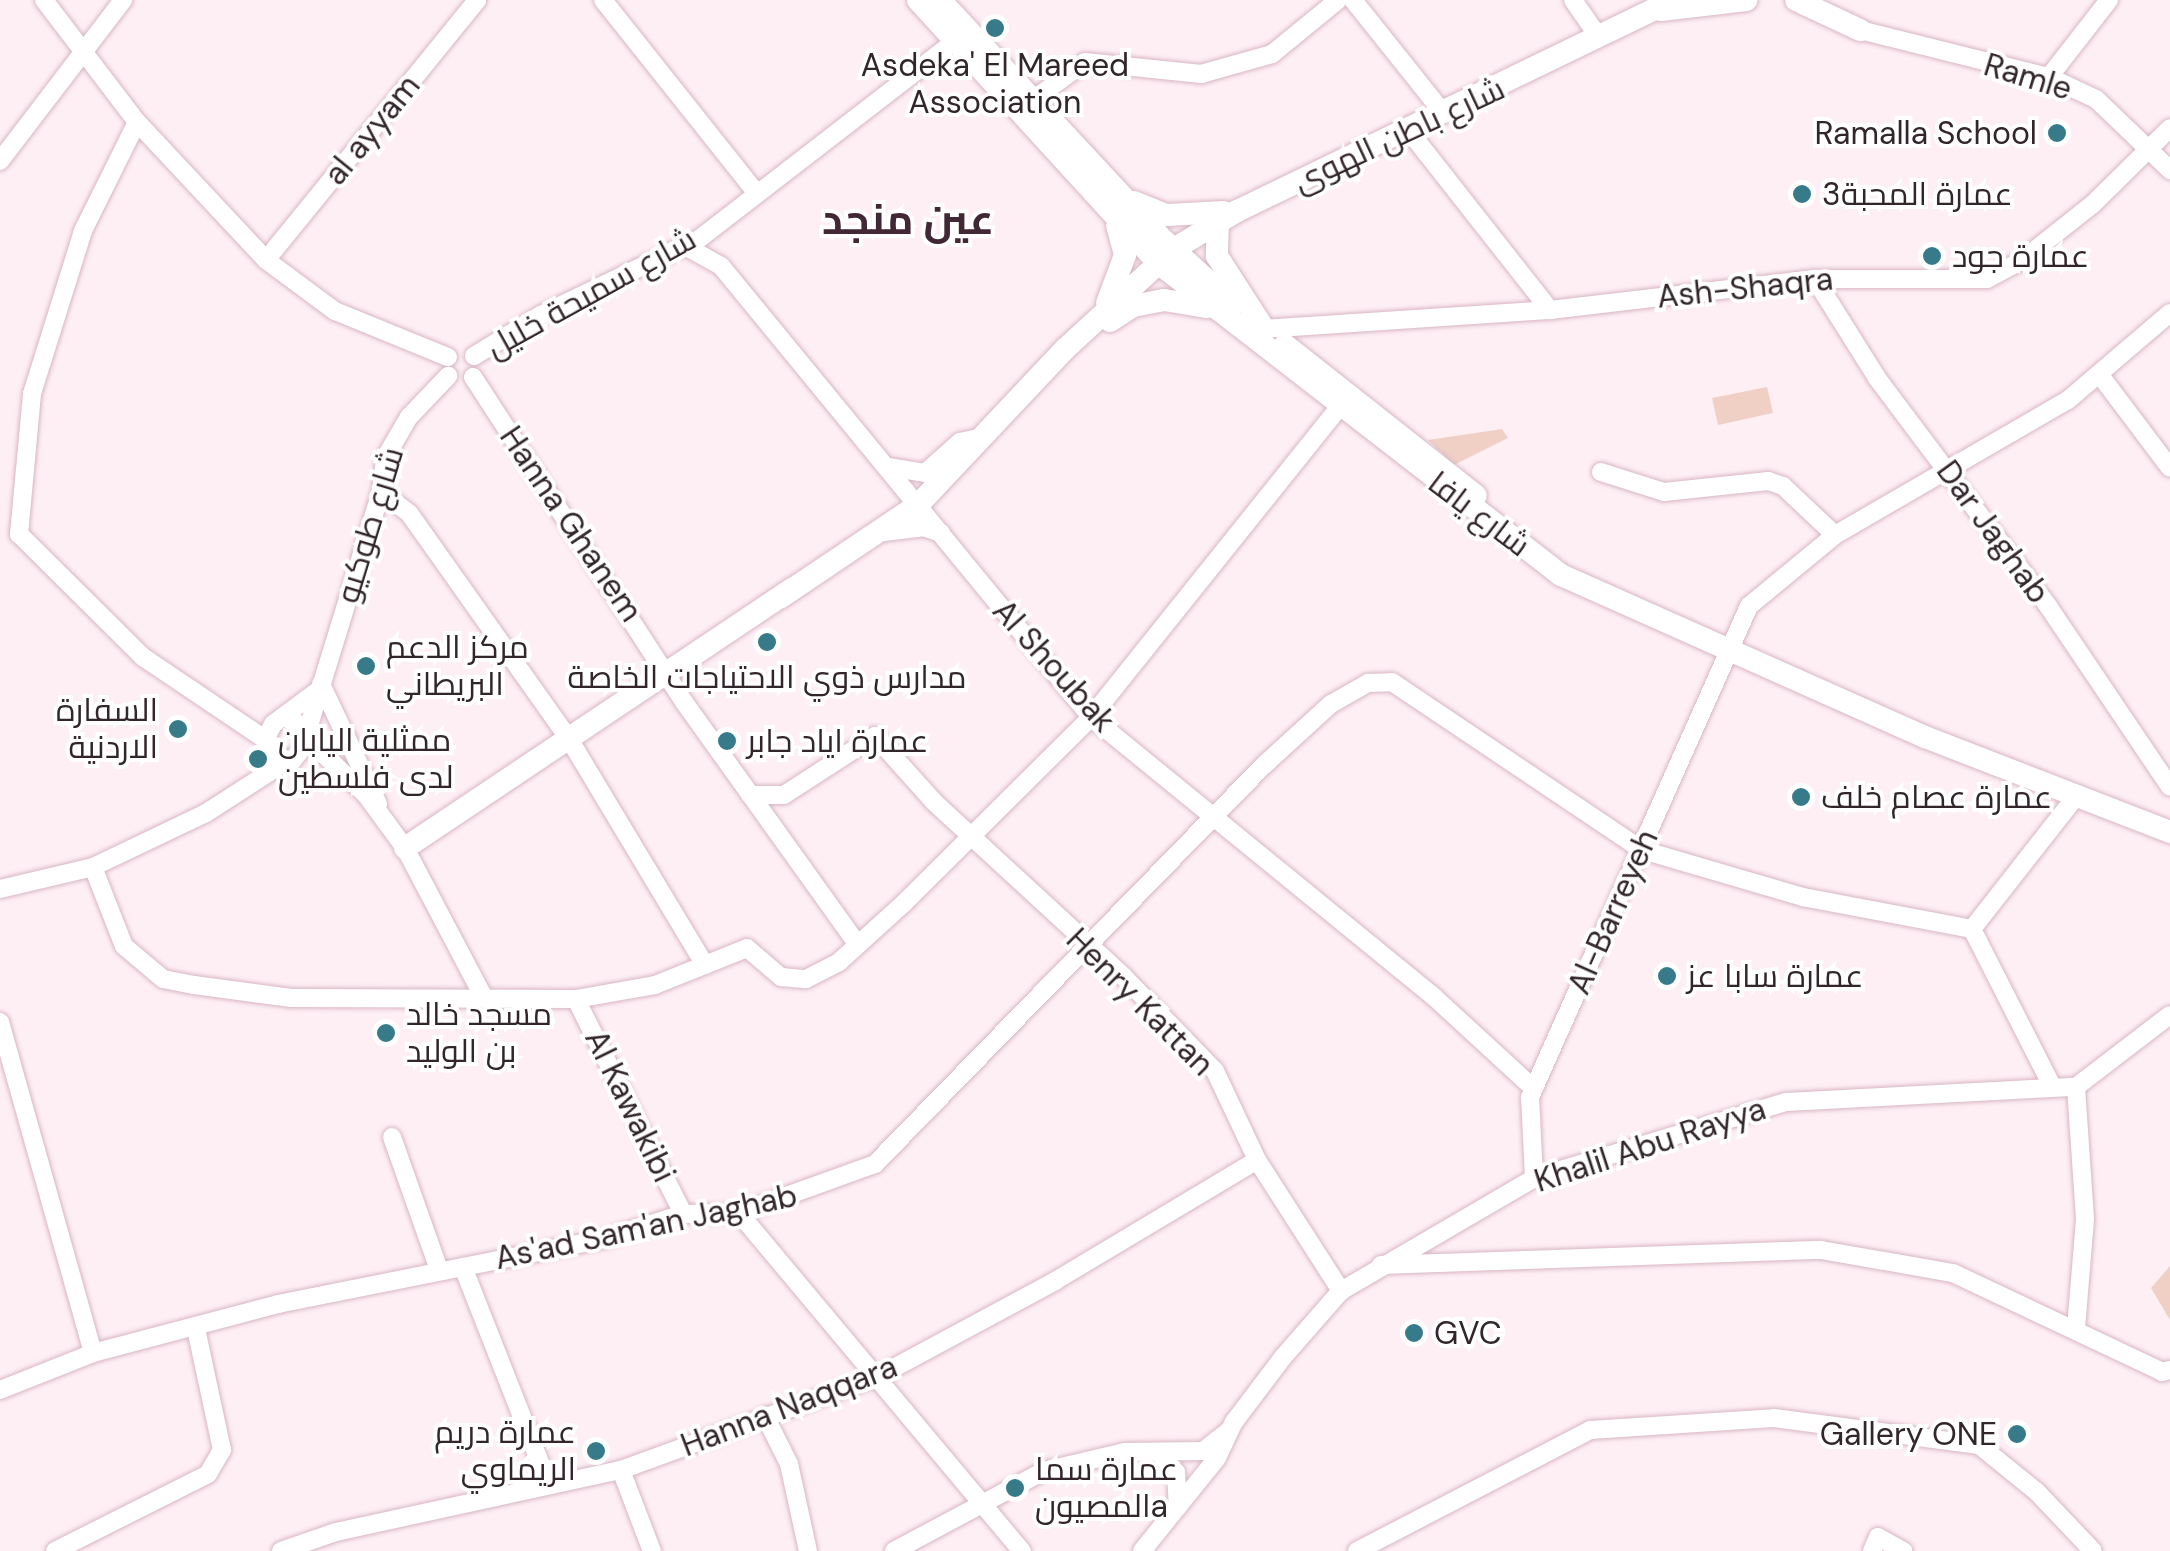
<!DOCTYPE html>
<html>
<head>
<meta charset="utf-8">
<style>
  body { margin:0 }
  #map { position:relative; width:2170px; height:1551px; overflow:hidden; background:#feeff5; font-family:"DM Sans",Cairo,sans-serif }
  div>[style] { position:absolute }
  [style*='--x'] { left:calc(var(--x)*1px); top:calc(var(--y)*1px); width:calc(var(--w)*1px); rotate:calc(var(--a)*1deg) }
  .green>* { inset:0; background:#f0d0c4 }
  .roads { filter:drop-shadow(0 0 2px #d8b6c5) drop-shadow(0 0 2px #d8b6c5) }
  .street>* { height:18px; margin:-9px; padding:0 9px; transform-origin:9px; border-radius:9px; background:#fff }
  .secondary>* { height:22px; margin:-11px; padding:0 11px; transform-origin:11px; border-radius:11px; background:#fff }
  .dots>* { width:28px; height:28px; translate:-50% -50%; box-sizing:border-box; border:5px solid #fff; border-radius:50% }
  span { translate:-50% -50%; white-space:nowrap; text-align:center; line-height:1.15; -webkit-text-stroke:8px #fff; paint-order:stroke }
  .poi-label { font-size:32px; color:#32252b }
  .right { translate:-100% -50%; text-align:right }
  .left { translate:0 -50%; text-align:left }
  .street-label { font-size:32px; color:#32252b }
  .district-label { font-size:42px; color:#422734; font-weight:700 }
</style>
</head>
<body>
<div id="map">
  <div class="green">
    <div style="clip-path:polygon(1767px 387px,1773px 413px,1718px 425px,1712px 398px)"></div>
    <div style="clip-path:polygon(1502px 429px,1508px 438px,1454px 465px,1428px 440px)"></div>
    <div style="clip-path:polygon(2170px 1266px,2170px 1320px,2151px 1288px)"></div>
  </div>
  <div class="roads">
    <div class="street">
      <div style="--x:44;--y:0;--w:153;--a:52.7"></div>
      <div style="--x:137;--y:122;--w:189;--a:46.9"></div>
      <div style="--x:266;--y:260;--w:86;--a:36.5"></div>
      <div style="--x:335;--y:311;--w:122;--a:22.2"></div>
      <div style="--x:603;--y:0;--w:244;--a:51.5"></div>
      <div style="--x:1353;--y:0;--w:146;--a:51.4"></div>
      <div style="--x:1573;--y:0;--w:44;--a:55.2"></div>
      <div style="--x:1860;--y:30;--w:195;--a:14"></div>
      <div style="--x:2049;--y:77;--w:52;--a:25.1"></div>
      <div style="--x:2096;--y:99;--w:103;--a:43.8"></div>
      <div style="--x:2049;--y:77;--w:98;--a:-52.1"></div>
      <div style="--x:1033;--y:100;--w:64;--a:-36.2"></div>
      <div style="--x:1085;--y:62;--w:117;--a:5.9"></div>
      <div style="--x:1201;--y:74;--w:74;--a:-15.7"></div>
      <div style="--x:1272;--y:54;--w:85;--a:-39.3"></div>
      <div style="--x:137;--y:122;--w:122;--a:116.4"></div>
      <div style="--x:83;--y:231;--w:171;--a:107.4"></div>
      <div style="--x:32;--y:394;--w:141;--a:95.3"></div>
      <div style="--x:19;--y:534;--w:175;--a:44.8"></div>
      <div style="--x:143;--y:657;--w:148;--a:34"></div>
      <div style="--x:1409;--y:131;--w:228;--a:51.8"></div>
      <div style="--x:0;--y:161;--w:203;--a:-52.6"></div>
      <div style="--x:685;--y:246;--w:41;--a:29.1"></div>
      <div style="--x:721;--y:266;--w:583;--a:50.63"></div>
      <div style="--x:1091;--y:717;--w:441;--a:39.2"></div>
      <div style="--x:1433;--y:996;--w:137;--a:42.6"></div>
      <div style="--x:266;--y:260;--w:335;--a:-50.9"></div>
      <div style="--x:1815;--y:279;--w:117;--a:57.9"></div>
      <div style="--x:1877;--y:378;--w:285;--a:53.1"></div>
      <div style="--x:2048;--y:606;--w:218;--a:56"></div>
      <div style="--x:1264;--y:329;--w:287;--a:-3.8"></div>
      <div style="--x:1550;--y:310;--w:267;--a:-6.7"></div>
      <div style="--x:1815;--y:279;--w:172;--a:0"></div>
      <div style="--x:1987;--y:279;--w:38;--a:-28"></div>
      <div style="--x:2021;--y:261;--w:92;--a:-38.4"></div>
      <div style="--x:2093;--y:204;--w:108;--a:-44.6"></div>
      <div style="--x:474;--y:356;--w:79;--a:-31.5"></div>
      <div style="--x:541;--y:315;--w:175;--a:-25.7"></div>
      <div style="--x:699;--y:239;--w:322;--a:-37.7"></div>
      <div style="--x:2100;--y:375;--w:116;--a:53"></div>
      <div style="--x:473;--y:377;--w:387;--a:57"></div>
      <div style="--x:684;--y:702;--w:297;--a:54.4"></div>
      <div style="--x:888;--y:467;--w:37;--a:9"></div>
      <div style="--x:925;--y:473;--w:47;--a:-41.5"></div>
      <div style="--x:960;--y:442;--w:14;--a:-12"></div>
      <div style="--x:1601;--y:472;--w:66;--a:17.6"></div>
      <div style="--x:1664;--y:492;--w:105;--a:-6"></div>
      <div style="--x:1768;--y:481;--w:16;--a:18"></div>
      <div style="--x:1783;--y:486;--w:71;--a:43.3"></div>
      <div style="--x:381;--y:492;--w:35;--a:37"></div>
      <div style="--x:409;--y:513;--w:281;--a:54.7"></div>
      <div style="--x:571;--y:742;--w:260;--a:59"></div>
      <div style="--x:884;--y:532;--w:39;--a:-7"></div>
      <div style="--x:923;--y:527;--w:19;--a:18"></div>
      <div style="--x:321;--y:684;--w:133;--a:64.6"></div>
      <div style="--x:286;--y:718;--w:21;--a:25"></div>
      <div style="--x:305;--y:727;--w:14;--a:73"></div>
      <div style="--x:309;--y:740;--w:27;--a:129"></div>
      <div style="--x:292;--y:761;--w:21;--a:-163"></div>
      <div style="--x:272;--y:755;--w:20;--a:-105"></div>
      <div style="--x:267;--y:736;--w:13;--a:-63"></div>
      <div style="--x:273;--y:724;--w:57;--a:-36.5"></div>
      <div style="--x:307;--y:732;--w:251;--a:-72.9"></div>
      <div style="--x:381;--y:492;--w:34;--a:-83"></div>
      <div style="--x:385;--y:458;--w:48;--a:-59.7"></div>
      <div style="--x:409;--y:417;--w:57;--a:-46.4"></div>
      <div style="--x:309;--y:740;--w:79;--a:44"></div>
      <div style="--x:366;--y:795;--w:66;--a:53.7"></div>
      <div style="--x:405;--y:848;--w:167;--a:62.2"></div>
      <div style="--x:750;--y:795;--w:34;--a:0"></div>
      <div style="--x:784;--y:795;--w:108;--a:-33"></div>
      <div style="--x:875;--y:736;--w:89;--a:48.2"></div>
      <div style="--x:934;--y:802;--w:257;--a:42.6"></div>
      <div style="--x:1123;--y:976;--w:132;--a:45.9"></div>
      <div style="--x:1215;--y:1071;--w:98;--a:64.7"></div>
      <div style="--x:1257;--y:1160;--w:156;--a:57.3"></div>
      <div style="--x:93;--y:867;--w:85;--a:68.6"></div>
      <div style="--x:124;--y:946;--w:51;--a:40.2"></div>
      <div style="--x:163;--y:979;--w:32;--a:11"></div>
      <div style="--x:194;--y:985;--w:98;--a:7.6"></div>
      <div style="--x:291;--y:998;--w:285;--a:0.2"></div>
      <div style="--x:576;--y:999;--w:80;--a:-10"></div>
      <div style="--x:655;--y:985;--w:99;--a:-21.9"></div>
      <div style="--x:747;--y:948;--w:45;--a:40.5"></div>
      <div style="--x:781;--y:977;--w:25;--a:5"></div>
      <div style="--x:806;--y:979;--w:37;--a:-27"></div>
      <div style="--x:839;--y:962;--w:88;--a:-42.2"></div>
      <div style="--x:904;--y:903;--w:264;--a:-44.8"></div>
      <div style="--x:1091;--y:717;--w:398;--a:-51.3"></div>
      <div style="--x:0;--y:889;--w:96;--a:-13.3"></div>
      <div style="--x:93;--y:867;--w:125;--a:-25.5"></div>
      <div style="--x:206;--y:813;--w:94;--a:-32.8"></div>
      <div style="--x:576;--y:999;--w:240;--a:63.5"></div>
      <div style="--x:0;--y:1022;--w:344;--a:74.3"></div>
      <div style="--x:2051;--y:1084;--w:174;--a:-117"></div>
      <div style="--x:1972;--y:929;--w:165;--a:-51.9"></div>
      <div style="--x:2076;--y:1087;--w:132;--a:86.1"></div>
      <div style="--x:2085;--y:1219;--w:110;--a:94.7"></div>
      <div style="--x:392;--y:1137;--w:141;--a:70.5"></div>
      <div style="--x:1534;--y:1178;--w:81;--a:-92.8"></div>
      <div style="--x:1530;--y:1097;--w:538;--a:-65.96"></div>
      <div style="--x:1749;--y:606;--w:112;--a:-39.5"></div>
      <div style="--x:1835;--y:535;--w:269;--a:-30.1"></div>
      <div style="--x:2068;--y:400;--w:134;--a:-40.5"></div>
      <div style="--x:739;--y:1213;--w:441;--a:50.1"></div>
      <div style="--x:1381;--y:1265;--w:440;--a:-2"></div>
      <div style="--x:1821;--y:1250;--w:134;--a:9.9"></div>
      <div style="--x:1953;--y:1273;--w:231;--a:25.3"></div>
      <div style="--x:2162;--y:1372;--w:8;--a:-14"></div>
      <div style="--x:463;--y:1267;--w:234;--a:68.5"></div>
      <div style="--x:0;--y:1390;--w:100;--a:-21.7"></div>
      <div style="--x:93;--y:1353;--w:191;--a:-14.8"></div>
      <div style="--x:278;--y:1304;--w:336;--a:-11.3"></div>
      <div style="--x:607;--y:1238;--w:80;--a:-17.5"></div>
      <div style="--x:683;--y:1214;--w:56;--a:-1"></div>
      <div style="--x:739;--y:1213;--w:145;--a:-19.8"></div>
      <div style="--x:875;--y:1164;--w:556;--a:-45.73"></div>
      <div style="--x:1263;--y:766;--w:92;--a:-42.4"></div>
      <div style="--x:1331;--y:704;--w:43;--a:-29.6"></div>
      <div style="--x:1368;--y:683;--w:24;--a:-2"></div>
      <div style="--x:1392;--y:682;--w:301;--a:33.9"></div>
      <div style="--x:1642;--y:850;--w:168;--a:16.3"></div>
      <div style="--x:1803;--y:897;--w:172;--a:10.7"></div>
      <div style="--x:765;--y:1416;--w:54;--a:63.4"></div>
      <div style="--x:789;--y:1464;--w:89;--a:77.7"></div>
      <div style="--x:1161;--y:1455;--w:23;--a:49"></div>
      <div style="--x:1176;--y:1472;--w:35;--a:87"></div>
      <div style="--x:621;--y:1470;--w:87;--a:69.1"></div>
      <div style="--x:55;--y:1551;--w:171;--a:-26.7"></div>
      <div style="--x:208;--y:1474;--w:28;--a:-60"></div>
      <div style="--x:222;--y:1450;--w:124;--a:-102.1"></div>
      <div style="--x:281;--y:1551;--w:58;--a:-19.1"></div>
      <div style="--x:336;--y:1532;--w:292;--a:-12.3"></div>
      <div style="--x:621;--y:1470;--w:272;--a:-20"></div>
      <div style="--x:877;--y:1377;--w:202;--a:-28.3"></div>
      <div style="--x:1055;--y:1281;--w:235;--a:-30.9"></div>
      <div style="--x:894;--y:1551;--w:170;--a:-28.1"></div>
      <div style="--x:1044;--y:1471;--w:83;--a:-13.2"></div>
      <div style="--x:1125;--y:1452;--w:78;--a:-0.7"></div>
      <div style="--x:1203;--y:1451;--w:33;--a:-38"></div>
      <div style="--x:1142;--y:1551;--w:119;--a:-51.1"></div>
      <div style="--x:1217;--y:1458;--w:40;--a:-65"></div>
      <div style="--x:1234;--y:1422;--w:83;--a:-52.9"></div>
      <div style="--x:1284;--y:1356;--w:86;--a:-48.8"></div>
      <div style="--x:1341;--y:1291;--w:224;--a:-30.3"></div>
      <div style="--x:1534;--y:1178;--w:263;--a:-16.8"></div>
      <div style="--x:1786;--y:1102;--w:290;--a:-3"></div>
      <div style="--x:2076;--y:1087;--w:118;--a:-37.5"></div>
      <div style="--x:1357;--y:1551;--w:263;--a:-27.4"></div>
      <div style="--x:1590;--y:1430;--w:184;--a:-3.7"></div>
      <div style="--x:1774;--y:1418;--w:207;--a:7.5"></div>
      <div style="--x:1979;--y:1445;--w:75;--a:39"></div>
      <div style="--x:2037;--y:1492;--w:81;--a:46.5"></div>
      <div style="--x:1872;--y:1551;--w:15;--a:-67"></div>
      <div style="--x:1878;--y:1537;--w:29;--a:29"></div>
    </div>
    <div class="secondary">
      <div style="--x:918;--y:0;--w:355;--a:47.6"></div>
      <div style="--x:1157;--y:262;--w:511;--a:37.77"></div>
      <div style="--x:1561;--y:575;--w:398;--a:24"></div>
      <div style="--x:1925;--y:737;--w:263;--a:21.2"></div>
      <div style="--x:940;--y:0;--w:321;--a:47.1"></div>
      <div style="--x:1158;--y:235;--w:102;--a:42.6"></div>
      <div style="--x:1796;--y:0;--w:71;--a:25.1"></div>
      <div style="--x:1661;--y:10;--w:86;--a:-6.7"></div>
      <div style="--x:1134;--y:202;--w:35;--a:22"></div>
      <div style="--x:1167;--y:215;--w:57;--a:-3"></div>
      <div style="--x:1218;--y:222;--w:34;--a:92"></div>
      <div style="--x:1217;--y:256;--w:87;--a:57.2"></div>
      <div style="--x:1107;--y:303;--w:51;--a:-69.4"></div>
      <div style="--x:1125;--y:255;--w:30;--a:-105"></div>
      <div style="--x:1110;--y:321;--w:27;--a:-33"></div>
      <div style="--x:1133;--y:306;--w:32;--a:-11"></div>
      <div style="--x:1164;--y:300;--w:44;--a:9.2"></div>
      <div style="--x:1285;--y:345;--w:243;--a:38.3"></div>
      <div style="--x:781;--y:597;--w:165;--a:-33.9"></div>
      <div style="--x:918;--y:505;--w:214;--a:-46.7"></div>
      <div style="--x:1065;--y:349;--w:148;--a:-42.5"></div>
      <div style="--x:1174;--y:249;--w:74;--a:-31.1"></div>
      <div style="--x:1237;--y:211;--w:485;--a:-25.8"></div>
      <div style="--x:405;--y:848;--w:466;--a:-33.8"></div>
    </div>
  </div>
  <div class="dots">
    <div style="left:995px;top:28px;background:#377a8a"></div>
    <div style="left:2057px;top:133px;background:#377a8a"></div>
    <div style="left:1802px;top:194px;background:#377a8a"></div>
    <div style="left:1932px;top:256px;background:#377a8a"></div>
    <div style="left:767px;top:642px;background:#377a8a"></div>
    <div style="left:366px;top:666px;background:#377a8a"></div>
    <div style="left:178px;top:729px;background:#377a8a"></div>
    <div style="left:727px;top:741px;background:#377a8a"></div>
    <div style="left:258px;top:759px;background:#377a8a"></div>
    <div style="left:1801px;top:797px;background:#377a8a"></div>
    <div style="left:1667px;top:976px;background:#377a8a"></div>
    <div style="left:386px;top:1033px;background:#377a8a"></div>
    <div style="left:1414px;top:1333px;background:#377a8a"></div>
    <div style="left:2017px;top:1434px;background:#377a8a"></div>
    <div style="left:596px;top:1451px;background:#377a8a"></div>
    <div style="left:1015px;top:1488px;background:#377a8a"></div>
  </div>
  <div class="poi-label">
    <span style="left:995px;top:84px">Asdeka' El Mareed<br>Association</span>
    <span class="right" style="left:2037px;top:133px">Ramalla School</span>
    <span class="left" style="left:1822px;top:194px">عمارة المحبة3</span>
    <span class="left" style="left:1952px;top:256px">عمارة جود</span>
    <span class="left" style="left:386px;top:666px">مركز الدعم<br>البريطاني</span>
    <span style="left:767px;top:677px">مدارس ذوي الاحتياجات الخاصة</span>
    <span class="right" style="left:158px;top:729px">السفارة<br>الاردنية</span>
    <span class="left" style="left:278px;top:759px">ممثلية اليابان<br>لدى فلسطين</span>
    <span class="left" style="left:747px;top:741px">عمارة اياد جابر</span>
    <span class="left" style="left:1821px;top:797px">عمارة عصام خلف</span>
    <span class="left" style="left:1687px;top:976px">عمارة سابا عز</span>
    <span class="left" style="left:406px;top:1033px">مسجد خالد<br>بن الوليد</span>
    <span class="left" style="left:1434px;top:1333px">GVC</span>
    <span class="right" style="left:576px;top:1451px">عمارة دريم<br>الريماوي</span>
    <span class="right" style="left:1997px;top:1434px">Gallery ONE</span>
    <span class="left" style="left:1035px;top:1488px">عمارة سما<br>المصيونa</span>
  </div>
  <div class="street-label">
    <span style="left:2028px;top:77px;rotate:17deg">Ramle</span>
    <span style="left:372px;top:130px;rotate:-51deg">al ayyam</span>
    <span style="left:1399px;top:135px;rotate:-25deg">شارع باطن الهوى</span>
    <span style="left:1745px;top:288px;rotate:-6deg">Ash-Shaqra</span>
    <span style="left:591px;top:293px;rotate:-29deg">شارع سميحة خليل</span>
    <span style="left:1479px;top:514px;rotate:37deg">شارع يافا</span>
    <span style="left:571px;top:524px;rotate:56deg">Hanna Ghanem</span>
    <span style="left:370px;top:525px;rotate:-73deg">شارع طوكيو</span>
    <span style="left:1993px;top:532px;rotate:54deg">Dar Jaghab</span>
    <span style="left:1054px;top:666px;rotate:48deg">Al Shoubak</span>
    <span style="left:1613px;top:912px;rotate:-66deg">Al-Barreyeh</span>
    <span style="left:1140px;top:1002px;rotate:45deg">Henry Kattan</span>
    <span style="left:630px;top:1106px;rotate:64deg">Al Kawakibi</span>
    <span style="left:1650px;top:1145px;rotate:-18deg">Khalil Abu Rayya</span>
    <span style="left:646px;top:1227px;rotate:-12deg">As'ad Sam'an Jaghab</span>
    <span style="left:789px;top:1406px;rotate:-21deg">Hanna Naqqara</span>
  </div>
  <div class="district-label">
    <span style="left:908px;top:220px">عين منجد</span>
  </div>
</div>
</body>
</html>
